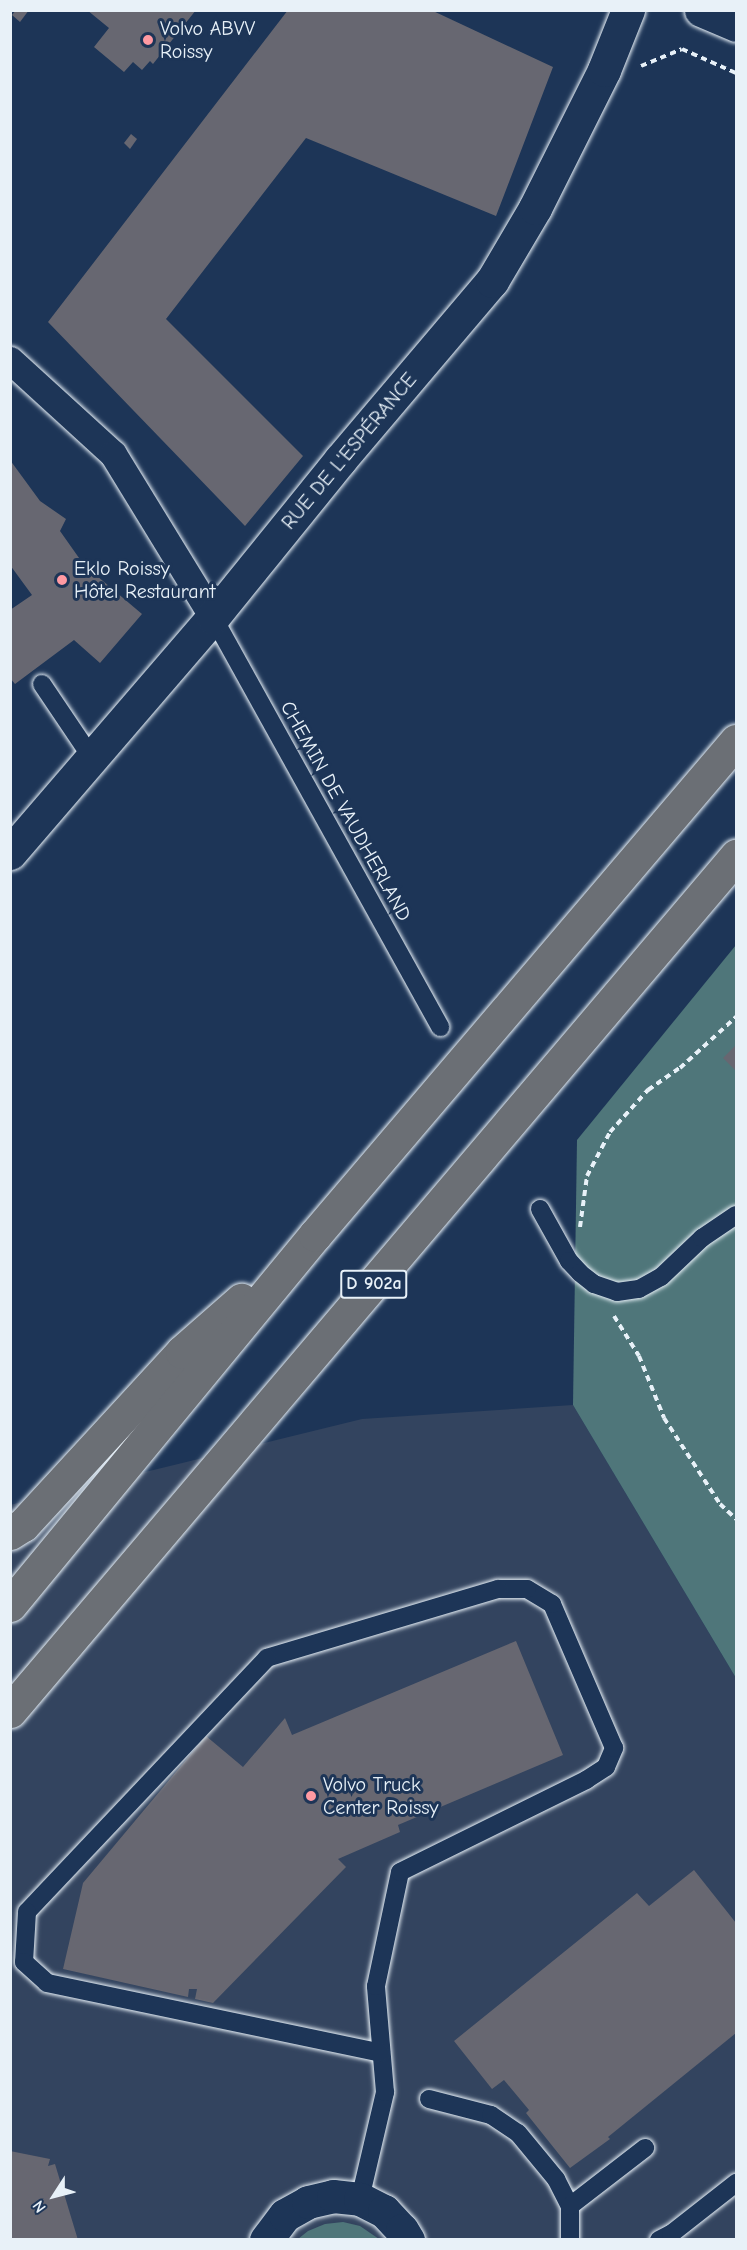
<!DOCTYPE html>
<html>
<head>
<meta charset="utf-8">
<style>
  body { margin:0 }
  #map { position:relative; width:747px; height:2250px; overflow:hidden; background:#1d3557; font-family:"Comic Neue",sans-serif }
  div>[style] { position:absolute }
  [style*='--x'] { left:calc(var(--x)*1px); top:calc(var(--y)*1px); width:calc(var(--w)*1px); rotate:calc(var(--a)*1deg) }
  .built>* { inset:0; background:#33445f }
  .green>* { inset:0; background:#4f767a }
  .building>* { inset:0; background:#676771 }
  .path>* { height:4px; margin-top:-2px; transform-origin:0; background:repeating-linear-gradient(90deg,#e8f1f8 0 6px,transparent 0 10.5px) }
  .roads { filter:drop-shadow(0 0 2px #e8f1f8) drop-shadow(0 0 2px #e8f1f8) }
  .service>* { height:18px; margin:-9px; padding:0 9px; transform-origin:9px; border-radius:9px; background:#1d3557 }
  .pedestrian>* { height:27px; margin:-13.5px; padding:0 13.5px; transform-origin:13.5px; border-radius:13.5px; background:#1d3557 }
  .minor>* { height:33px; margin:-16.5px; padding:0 16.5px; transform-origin:16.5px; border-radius:16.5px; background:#1d3557 }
  .tertiary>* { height:33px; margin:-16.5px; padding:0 16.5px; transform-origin:16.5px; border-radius:16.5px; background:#1d3557 }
  .secondary>* { height:33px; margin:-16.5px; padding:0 16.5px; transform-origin:16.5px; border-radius:16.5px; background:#1d3557 }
  .primary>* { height:33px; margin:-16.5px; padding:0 16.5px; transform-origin:16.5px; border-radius:16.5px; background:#6b6f75 }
  .dots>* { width:16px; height:16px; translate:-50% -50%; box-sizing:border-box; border:3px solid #1d3557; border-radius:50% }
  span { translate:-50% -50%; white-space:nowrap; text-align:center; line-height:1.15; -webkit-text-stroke:6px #1d3557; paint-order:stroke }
  .shield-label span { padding:2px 4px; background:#1d3557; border:2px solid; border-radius:4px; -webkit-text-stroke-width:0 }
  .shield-label { font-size:18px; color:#e8f1f8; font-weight:700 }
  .poi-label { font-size:20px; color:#e8f1f8 }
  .left { translate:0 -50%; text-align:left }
  .street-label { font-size:20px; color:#e8f1f8 }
  .frame { position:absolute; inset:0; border:12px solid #e8f1f8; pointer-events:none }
  .north { position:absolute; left:24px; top:2166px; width:60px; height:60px; -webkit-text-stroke:4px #1d3557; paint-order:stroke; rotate:234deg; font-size:16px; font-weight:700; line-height:24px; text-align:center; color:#e8f1f8 }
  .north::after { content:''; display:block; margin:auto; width:21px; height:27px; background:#e8f1f8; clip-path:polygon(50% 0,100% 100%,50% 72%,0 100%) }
</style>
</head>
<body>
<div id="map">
  <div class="built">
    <div style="clip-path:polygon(573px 1405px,736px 1678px,736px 2239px,11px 2239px,10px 1505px,362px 1419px)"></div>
  </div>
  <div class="green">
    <div style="clip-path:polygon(736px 945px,736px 1678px,573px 1405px,577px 1140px)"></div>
    <div style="clip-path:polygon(343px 2222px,360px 2226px,379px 2239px,298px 2239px,308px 2231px,325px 2224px)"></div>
  </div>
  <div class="building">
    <div style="clip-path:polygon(16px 10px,29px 10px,20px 22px,12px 15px)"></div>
    <div style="clip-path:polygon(87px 10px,196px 10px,153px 64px,150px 61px,142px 70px,133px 62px,124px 72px,94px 47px,109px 28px)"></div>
    <div style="clip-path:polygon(288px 10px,431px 10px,553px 67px,496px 216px,306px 138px,166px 319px,303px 456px,245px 526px,48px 322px)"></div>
    <div style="clip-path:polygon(131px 134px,137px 139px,130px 149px,124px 143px)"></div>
    <div style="clip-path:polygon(10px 460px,40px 501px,66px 519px,60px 531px,84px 565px,142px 614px,100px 663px,74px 640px,15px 684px,10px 678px,10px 610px,32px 595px,10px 565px)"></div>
    <div style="clip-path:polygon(736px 1045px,736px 1071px,723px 1058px)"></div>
    <div style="clip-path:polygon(516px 1641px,563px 1755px,398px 1825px,400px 1832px,338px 1859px,346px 1867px,213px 2003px,195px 1999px,197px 1989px,189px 1989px,188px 1997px,63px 1969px,83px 1883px,206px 1736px,243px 1767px,285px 1718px,292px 1735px)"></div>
    <div style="clip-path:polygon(694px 1870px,736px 1923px,736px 2033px,608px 2137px,610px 2139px,570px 2168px,526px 2113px,529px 2110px,504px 2080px,492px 2089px,454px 2041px,637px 1893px,649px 1906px)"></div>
    <div style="clip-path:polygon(10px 2151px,50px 2159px,48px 2166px,55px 2164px,78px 2240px,10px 2240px)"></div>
  </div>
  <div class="path">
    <div style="--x:641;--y:66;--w:44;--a:-22.5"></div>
    <div style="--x:682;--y:49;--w:59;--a:24"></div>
    <div style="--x:580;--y:1227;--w:51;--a:-82.2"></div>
    <div style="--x:587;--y:1176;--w:50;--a:-62.4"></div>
    <div style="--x:610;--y:1132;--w:57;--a:-47.9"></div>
    <div style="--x:648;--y:1090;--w:39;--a:-35"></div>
    <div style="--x:680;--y:1068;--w:76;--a:-42.3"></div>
    <div style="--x:614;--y:1316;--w:47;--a:58"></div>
    <div style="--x:639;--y:1356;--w:67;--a:68"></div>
    <div style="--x:664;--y:1418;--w:103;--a:56.9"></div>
    <div style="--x:720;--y:1504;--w:22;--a:43"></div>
  </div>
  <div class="roads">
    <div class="service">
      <div style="--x:213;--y:617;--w:469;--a:61"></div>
      <div style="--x:42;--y:684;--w:89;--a:56"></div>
      <div style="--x:540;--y:1209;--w:60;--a:60.9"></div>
      <div style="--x:569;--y:1261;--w:16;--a:47"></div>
      <div style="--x:580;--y:1273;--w:18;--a:38"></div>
      <div style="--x:594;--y:1284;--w:24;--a:19"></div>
      <div style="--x:617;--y:1292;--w:22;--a:-8"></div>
      <div style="--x:639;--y:1289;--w:25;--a:-29"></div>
      <div style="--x:661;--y:1277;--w:57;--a:-43.6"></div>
      <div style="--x:702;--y:1238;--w:41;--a:-34.1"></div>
      <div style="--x:429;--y:2099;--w:64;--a:14.5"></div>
      <div style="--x:491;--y:2115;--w:32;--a:34"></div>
      <div style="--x:518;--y:2133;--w:60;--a:50.4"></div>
      <div style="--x:556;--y:2179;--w:30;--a:63"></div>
      <div style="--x:570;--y:2206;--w:34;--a:90"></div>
      <div style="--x:360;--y:2199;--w:110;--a:-76.8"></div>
      <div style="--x:385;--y:2092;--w:106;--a:-94.9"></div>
      <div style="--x:376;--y:1986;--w:116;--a:-78.1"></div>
      <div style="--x:400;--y:1872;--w:208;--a:-26.3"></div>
      <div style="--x:586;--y:1780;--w:24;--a:-33"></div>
      <div style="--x:606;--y:1767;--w:21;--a:-67"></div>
      <div style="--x:614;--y:1748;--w:157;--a:-113.3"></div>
      <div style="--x:552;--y:1604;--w:29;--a:-149"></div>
      <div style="--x:527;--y:1589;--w:29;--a:180"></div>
      <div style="--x:498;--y:1589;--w:241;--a:163.4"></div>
      <div style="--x:267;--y:1658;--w:349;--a:133.4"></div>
      <div style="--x:27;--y:1912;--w:50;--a:93.4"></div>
      <div style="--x:24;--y:1962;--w:31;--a:42"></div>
      <div style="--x:47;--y:1983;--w:341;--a:11.8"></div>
      <div style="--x:570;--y:2206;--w:95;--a:-37.7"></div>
      <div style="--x:659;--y:2240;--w:13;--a:-27"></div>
      <div style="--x:671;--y:2234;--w:83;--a:-38.1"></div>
    </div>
    <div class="pedestrian">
      <div style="--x:10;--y:360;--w:139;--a:42.4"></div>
      <div style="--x:113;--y:454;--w:191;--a:58.5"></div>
    </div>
    <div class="minor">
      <div style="--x:266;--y:2240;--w:31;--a:-53"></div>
      <div style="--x:285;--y:2215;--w:26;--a:-29"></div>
      <div style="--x:308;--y:2202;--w:26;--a:-13"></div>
      <div style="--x:333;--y:2196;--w:27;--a:6"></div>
      <div style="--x:360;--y:2199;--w:27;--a:27"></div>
      <div style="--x:384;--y:2211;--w:26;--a:47"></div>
      <div style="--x:402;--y:2230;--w:12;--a:59"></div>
    </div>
    <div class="tertiary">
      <div style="--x:701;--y:10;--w:38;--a:23"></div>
    </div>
    <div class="secondary">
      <div style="--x:10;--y:853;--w:311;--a:-49.3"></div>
      <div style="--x:213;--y:617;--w:202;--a:-51"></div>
      <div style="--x:340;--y:460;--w:235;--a:-49.7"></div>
      <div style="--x:492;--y:281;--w:85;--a:-59.5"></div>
      <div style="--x:535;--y:208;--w:154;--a:-63.4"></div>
      <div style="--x:604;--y:70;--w:65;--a:-68.2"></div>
    </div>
    <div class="primary">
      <div style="--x:10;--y:1533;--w:15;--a:-32"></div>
      <div style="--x:23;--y:1525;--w:235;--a:-47.4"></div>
      <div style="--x:182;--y:1352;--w:79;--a:-41.4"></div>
      <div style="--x:10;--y:1605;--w:480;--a:-50.5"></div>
      <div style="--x:315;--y:1235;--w:649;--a:-49.56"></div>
      <div style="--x:10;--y:1711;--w:1122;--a:-49.66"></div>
    </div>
  </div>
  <div class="dots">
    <div style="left:148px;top:40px;background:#ff9aa2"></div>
    <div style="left:62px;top:580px;background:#ff9aa2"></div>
    <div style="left:311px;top:1796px;background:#ff9aa2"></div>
  </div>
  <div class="shield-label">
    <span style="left:374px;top:1284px">D 902a</span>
  </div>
  <div class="poi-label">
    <span class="left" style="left:160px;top:40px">Volvo ABVV<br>Roissy</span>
    <span class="left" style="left:74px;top:580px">Eklo Roissy<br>Hôtel Restaurant</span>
    <span class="left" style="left:323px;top:1796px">Volvo Truck<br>Center Roissy</span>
  </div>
  <div class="street-label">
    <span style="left:349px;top:451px;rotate:-50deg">RUE DE L'ESPÉRANCE</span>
    <span style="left:346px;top:811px;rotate:61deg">CHEMIN DE VAUDHERLAND</span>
  </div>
  <div class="frame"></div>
  <div class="north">N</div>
</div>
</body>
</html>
